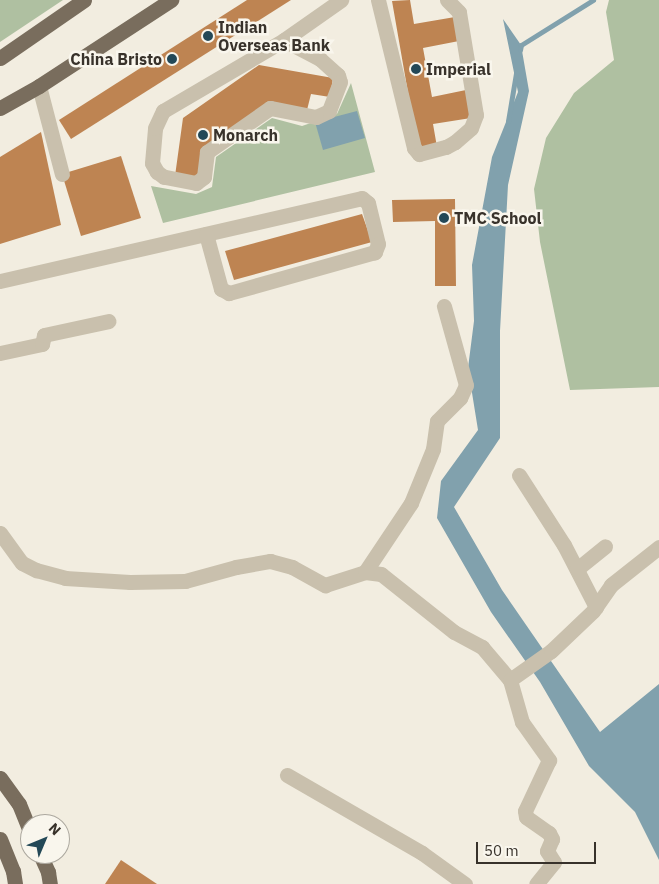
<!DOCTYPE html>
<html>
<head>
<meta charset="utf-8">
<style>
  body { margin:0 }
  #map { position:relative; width:659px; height:884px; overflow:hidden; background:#f2ede0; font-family:"IBM Plex Sans",sans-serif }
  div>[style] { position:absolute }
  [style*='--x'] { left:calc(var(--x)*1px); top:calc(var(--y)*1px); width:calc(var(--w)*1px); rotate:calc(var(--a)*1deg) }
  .green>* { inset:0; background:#afc0a1 }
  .water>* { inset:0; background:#81a1ad }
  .stream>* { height:5px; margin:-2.5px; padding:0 2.5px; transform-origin:2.5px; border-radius:2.5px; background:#81a1ad }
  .building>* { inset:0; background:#be8452 }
  .minor>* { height:15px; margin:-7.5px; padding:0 7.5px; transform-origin:7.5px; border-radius:7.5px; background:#c9c0ad }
  .major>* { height:15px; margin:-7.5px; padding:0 7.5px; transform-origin:7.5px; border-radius:7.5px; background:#796d5d }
  .dots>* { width:14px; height:14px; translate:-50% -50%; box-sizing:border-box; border:2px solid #f9f6ed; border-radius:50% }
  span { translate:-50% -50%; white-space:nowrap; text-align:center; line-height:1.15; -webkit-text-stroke:5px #f9f6ed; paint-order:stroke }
  .poi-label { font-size:16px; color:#38322b; font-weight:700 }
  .left { translate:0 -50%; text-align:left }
  .right { translate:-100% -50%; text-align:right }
  .north { position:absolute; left:20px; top:814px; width:50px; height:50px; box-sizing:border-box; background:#f9f6ed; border:1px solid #aca89f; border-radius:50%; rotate:45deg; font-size:14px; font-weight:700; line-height:20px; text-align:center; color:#38322b }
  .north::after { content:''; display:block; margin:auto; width:18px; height:22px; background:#234857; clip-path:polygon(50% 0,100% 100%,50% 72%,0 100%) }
  .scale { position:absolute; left:476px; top:842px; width:120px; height:22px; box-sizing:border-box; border:2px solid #38322b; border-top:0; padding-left:6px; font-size:15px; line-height:18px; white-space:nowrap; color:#38322b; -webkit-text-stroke:4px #f9f6ed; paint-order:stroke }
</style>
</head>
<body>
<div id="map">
  <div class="green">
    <div style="clip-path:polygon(0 0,63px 0,0 42px)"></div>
    <div style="clip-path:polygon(609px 0,659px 0,659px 387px,570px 390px,540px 242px,534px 189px,546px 138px,574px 93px,614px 60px,606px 12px)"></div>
    <div style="clip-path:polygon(351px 83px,375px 172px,163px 223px,151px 186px,196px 194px,212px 187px,216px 157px,272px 118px,302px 126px,337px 114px)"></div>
  </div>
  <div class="water">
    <div style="clip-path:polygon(503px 19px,521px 45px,529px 91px,508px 185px,500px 331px,500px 438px,454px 507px,502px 590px,600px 732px,659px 684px,659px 860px,635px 812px,589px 766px,540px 682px,491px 612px,437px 518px,441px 481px,478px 430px,468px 368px,474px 321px,472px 265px,492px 157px,518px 92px)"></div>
    <div style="clip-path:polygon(357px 111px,365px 138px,323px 150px,315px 122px)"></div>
  </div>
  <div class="stream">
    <div style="--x:520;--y:50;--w:5;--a:-79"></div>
    <div style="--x:521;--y:45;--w:85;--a:-32"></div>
    <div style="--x:508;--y:121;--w:49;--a:-80.5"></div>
  </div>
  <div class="building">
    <div style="clip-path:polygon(247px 0,291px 0,71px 139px,59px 120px)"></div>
    <div style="clip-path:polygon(410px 0,414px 24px,455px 17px,459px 41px,423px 48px,432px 97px,466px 90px,471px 118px,433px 124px,437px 147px,418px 150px,392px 1px)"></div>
    <div style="clip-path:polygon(259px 65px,333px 78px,330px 97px,311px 94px,306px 114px,269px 103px,202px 152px,197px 180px,175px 176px,183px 118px)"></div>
    <div style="clip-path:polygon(41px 132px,61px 225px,0 244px,0 157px)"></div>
    <div style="clip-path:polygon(121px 156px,141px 218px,81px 236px,62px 174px)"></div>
    <div style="clip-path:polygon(455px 199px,456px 286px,435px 286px,435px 221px,393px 222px,392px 200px)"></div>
    <div style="clip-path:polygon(362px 214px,372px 242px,234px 280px,225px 251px)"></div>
    <div style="clip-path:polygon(121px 860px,157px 884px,105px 884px)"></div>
  </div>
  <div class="minor">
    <div style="--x:378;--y:0;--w:152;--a:76.3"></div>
    <div style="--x:414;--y:148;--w:8;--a:50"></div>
    <div style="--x:419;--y:154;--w:28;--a:-15"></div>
    <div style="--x:446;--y:147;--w:10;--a:-29"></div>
    <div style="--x:455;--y:142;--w:21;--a:-41"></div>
    <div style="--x:471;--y:128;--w:14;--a:-69"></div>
    <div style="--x:476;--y:115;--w:104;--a:-99.4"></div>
    <div style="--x:459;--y:12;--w:17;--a:-135"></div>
    <div style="--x:284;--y:40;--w:41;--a:27.8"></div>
    <div style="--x:320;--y:59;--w:24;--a:42"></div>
    <div style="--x:338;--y:75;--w:7;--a:74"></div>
    <div style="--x:340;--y:82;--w:31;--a:111"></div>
    <div style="--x:329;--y:111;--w:14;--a:155"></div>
    <div style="--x:316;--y:117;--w:47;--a:-168.9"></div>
    <div style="--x:270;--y:108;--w:77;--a:145.1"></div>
    <div style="--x:207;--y:152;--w:25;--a:97"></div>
    <div style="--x:204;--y:177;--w:10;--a:143"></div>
    <div style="--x:196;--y:183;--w:33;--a:-169"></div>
    <div style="--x:164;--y:177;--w:9;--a:-144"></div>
    <div style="--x:157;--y:172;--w:10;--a:-119"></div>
    <div style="--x:152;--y:163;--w:35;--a:-85"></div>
    <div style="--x:155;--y:128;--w:19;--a:-65"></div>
    <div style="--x:163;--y:111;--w:140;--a:-30.4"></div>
    <div style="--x:284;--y:40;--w:70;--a:-35.1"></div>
    <div style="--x:39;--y:86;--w:91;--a:75.4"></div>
    <div style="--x:0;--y:281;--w:371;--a:-12.9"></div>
    <div style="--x:362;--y:198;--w:8;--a:40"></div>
    <div style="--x:368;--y:203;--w:42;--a:76.3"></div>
    <div style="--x:378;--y:244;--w:9;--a:111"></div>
    <div style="--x:375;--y:252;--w:152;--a:164.3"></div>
    <div style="--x:229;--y:293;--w:9;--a:-153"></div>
    <div style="--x:221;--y:289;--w:57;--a:-105.3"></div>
    <div style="--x:0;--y:353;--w:43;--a:-12.1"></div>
    <div style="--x:42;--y:344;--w:9;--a:-77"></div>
    <div style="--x:44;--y:335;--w:66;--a:-12.2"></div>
    <div style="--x:519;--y:475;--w:83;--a:57.3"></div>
    <div style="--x:564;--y:545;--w:70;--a:62.7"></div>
    <div style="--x:0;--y:533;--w:37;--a:54"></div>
    <div style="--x:22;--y:563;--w:16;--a:27"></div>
    <div style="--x:36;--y:570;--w:30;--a:15"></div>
    <div style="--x:65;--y:578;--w:65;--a:3.5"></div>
    <div style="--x:130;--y:582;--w:55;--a:-1"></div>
    <div style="--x:185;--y:581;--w:53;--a:-15.4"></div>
    <div style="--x:236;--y:567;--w:35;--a:-10"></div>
    <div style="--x:270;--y:561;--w:23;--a:15"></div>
    <div style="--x:292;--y:567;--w:38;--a:29"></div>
    <div style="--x:325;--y:585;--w:42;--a:-18"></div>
    <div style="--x:365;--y:572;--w:83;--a:-56.3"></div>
    <div style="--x:411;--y:503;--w:58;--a:-67.8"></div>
    <div style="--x:433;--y:449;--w:28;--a:-82"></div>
    <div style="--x:437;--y:421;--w:33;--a:-45"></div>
    <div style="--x:460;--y:398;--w:14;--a:-65"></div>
    <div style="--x:466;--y:385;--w:82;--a:-105.6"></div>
    <div style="--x:577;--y:569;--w:36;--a:-39"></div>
    <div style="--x:365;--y:572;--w:16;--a:7"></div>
    <div style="--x:381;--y:574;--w:93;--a:38.5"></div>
    <div style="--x:454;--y:632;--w:32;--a:28"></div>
    <div style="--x:482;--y:647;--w:43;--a:49.7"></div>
    <div style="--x:510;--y:680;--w:44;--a:74.1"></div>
    <div style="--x:522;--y:722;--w:47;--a:54.6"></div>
    <div style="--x:549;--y:760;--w:56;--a:115.2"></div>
    <div style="--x:525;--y:811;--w:6;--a:81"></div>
    <div style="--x:526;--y:817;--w:28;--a:35"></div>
    <div style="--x:549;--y:833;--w:7;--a:63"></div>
    <div style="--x:552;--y:839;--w:13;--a:113"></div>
    <div style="--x:547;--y:851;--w:13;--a:58"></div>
    <div style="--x:554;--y:862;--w:28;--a:129"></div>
    <div style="--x:510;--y:680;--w:50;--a:-35.3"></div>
    <div style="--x:551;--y:651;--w:58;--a:-43.6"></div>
    <div style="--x:593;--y:611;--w:32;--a:-55"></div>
    <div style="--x:611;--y:585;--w:61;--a:-38.4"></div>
    <div style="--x:287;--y:775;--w:156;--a:30"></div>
    <div style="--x:422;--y:853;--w:53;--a:35.8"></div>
  </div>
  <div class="major">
    <div style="--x:0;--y:58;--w:102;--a:-34.6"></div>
    <div style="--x:0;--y:108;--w:45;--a:-29.4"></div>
    <div style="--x:39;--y:86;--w:158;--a:-33.1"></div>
    <div style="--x:0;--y:778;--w:32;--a:54"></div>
    <div style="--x:19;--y:804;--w:29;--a:68"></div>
    <div style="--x:0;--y:839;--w:35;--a:68"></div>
    <div style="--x:13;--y:871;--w:13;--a:81"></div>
    <div style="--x:40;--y:854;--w:20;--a:66"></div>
    <div style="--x:48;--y:872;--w:12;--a:81"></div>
  </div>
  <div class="dots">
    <div style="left:208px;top:36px;background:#234857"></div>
    <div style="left:172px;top:59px;background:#234857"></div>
    <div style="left:416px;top:69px;background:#234857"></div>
    <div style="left:203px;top:135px;background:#234857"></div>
    <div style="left:444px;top:218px;background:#234857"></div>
  </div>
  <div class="poi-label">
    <span class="left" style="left:218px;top:36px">Indian<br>Overseas Bank</span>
    <span class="right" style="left:162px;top:59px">China Bristo</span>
    <span class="left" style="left:426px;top:69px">Imperial</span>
    <span class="left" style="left:213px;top:135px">Monarch</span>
    <span class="left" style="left:454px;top:218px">TMC School</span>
  </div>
  <div class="north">N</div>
  <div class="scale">50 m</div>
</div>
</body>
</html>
